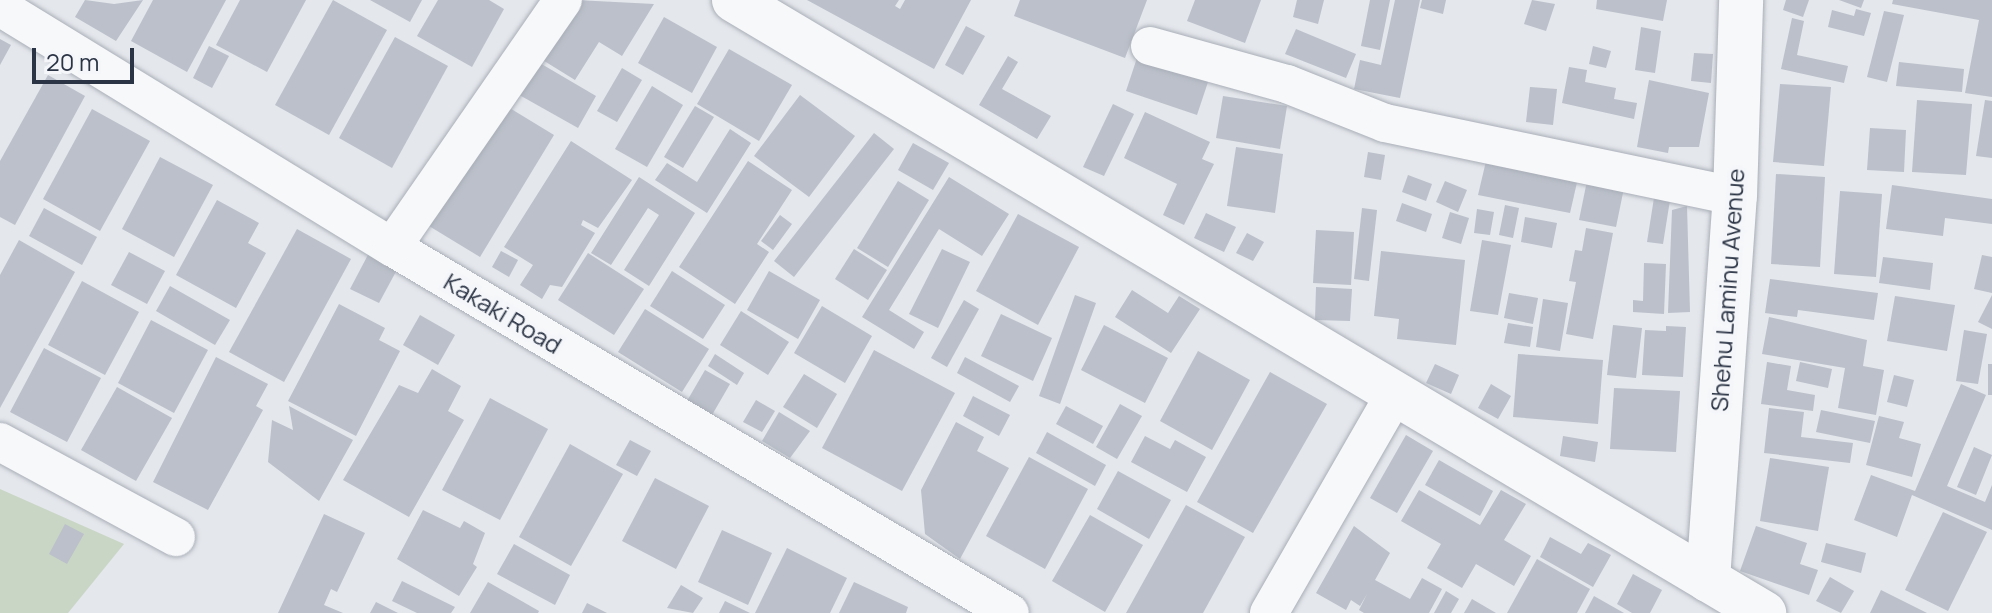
<!DOCTYPE html>
<html>
<head>
<meta charset="utf-8">
<style>
  body { margin:0 }
  #map { position:relative; width:1992px; height:613px; overflow:hidden; background:#e4e7ec; font-family:Manrope,sans-serif }
  div>[style] { position:absolute }
  [style*='--x'] { left:calc(var(--x)*1px); top:calc(var(--y)*1px); width:calc(var(--w)*1px); rotate:calc(var(--a)*1deg) }
  .green>* { inset:0; background:#c9d6c5 }
  .building>* { inset:0; background:#bbc0ca }
  .roads { filter:drop-shadow(0 0 2px #a9aeb7) drop-shadow(0 0 2px #a9aeb7) }
  .minor>* { height:38px; margin:-19px; padding:0 19px; transform-origin:19px; border-radius:19px; background:#f7f8fa }
  .tertiary>* { height:44px; margin:-22px; padding:0 22px; transform-origin:22px; border-radius:22px; background:#f7f8fa }
  span { translate:-50% -50%; white-space:nowrap; text-align:center; line-height:1.15; -webkit-text-stroke:8px #f4f6f9; paint-order:stroke }
  .street-label { font-size:24px; color:#2b3445 }
  .scale { position:absolute; left:32px; top:48px; width:102px; height:36px; box-sizing:border-box; border:4px solid #2b3445; border-top:0; padding-left:10px; font-size:24px; line-height:28px; white-space:nowrap; color:#2b3445; -webkit-text-stroke:6px #f4f6f9; paint-order:stroke }
</style>
</head>
<body>
<div id="map">
  <div class="green">
    <div style="clip-path:polygon(0 489px,124px 544px,68px 613px,0 613px)"></div>
  </div>
  <div class="building">
    <div style="clip-path:polygon(85px 0,114px 4px,143px 0,116px 41px,75px 17px)"></div>
    <div style="clip-path:polygon(153px 0,226px 0,187px 72px,131px 41px)"></div>
    <div style="clip-path:polygon(240px 0,306px 0,267px 72px,216px 45px)"></div>
    <div style="clip-path:polygon(333px 0,387px 30px,329px 135px,275px 105px)"></div>
    <div style="clip-path:polygon(370px 0,422px 0,410px 22px)"></div>
    <div style="clip-path:polygon(438px 0,489px 0,504px 9px,472px 67px,417px 36px)"></div>
    <div style="clip-path:polygon(576px 0,654px 4px,622px 56px,599px 42px,575px 80px,541px 59px)"></div>
    <div style="clip-path:polygon(807px 0,899px 0,895px 6px,900px 9px,905px 0,971px 0,934px 69px)"></div>
    <div style="clip-path:polygon(1020px 0,1147px 0,1125px 58px,1014px 16px)"></div>
    <div style="clip-path:polygon(1195px 0,1261px 0,1245px 43px,1187px 21px)"></div>
    <div style="clip-path:polygon(1297px 0,1324px 0,1318px 24px,1293px 17px)"></div>
    <div style="clip-path:polygon(1370px 0,1390px 0,1380px 50px,1361px 46px)"></div>
    <div style="clip-path:polygon(1395px 0,1420px 0,1400px 98px,1354px 89px,1360px 60px,1381px 65px)"></div>
    <div style="clip-path:polygon(1422px 0,1446px 0,1443px 14px,1420px 8px)"></div>
    <div style="clip-path:polygon(1532px 0,1555px 4px,1546px 31px,1524px 24px)"></div>
    <div style="clip-path:polygon(1597px 0,1667px 0,1663px 21px,1596px 9px)"></div>
    <div style="clip-path:polygon(1786px 0,1809px 0,1803px 17px,1783px 10px)"></div>
    <div style="clip-path:polygon(1839px 0,1864px 0,1861px 8px)"></div>
    <div style="clip-path:polygon(1893px 0,1992px 0,1992px 97px,1965px 93px,1979px 20px,1892px 4px)"></div>
    <div style="clip-path:polygon(1856px 9px,1871px 13px,1864px 36px,1828px 27px,1832px 10px,1854px 16px)"></div>
    <div style="clip-path:polygon(1884px 11px,1904px 15px,1887px 82px,1867px 77px)"></div>
    <div style="clip-path:polygon(664px 17px,717px 47px,692px 93px,638px 63px)"></div>
    <div style="clip-path:polygon(1792px 18px,1804px 21px,1797px 55px,1848px 66px,1844px 83px,1781px 69px)"></div>
    <div style="clip-path:polygon(966px 26px,985px 36px,963px 75px,945px 65px)"></div>
    <div style="clip-path:polygon(1641px 27px,1661px 31px,1655px 73px,1635px 70px)"></div>
    <div style="clip-path:polygon(1296px 29px,1356px 54px,1346px 78px,1285px 54px)"></div>
    <div style="clip-path:polygon(395px 37px,448px 66px,392px 168px,339px 138px)"></div>
    <div style="clip-path:polygon(0 39px,11px 45px,0 65px)"></div>
    <div style="clip-path:polygon(209px 46px,229px 56px,212px 88px,193px 78px)"></div>
    <div style="clip-path:polygon(1593px 46px,1611px 51px,1606px 68px,1589px 64px)"></div>
    <div style="clip-path:polygon(729px 49px,792px 85px,759px 141px,697px 104px)"></div>
    <div style="clip-path:polygon(1139px 52px,1210px 76px,1197px 115px,1126px 91px)"></div>
    <div style="clip-path:polygon(1694px 53px,1713px 54px,1711px 83px,1691px 81px)"></div>
    <div style="clip-path:polygon(1008px 56px,1018px 62px,1002px 89px,1051px 116px,1037px 139px,979px 105px)"></div>
    <div style="clip-path:polygon(533px 59px,596px 96px,578px 128px,514px 92px)"></div>
    <div style="clip-path:polygon(1899px 62px,1964px 69px,1962px 92px,1896px 86px)"></div>
    <div style="clip-path:polygon(1569px 67px,1587px 70px,1585px 82px,1616px 88px,1614px 99px,1637px 103px,1634px 119px,1562px 103px)"></div>
    <div style="clip-path:polygon(622px 68px,642px 80px,617px 122px,597px 111px)"></div>
    <div style="clip-path:polygon(48px 75px,85px 96px,15px 225px,0 217px,0 161px)"></div>
    <div style="clip-path:polygon(1649px 80px,1709px 93px,1699px 147px,1669px 147px,1668px 153px,1637px 147px)"></div>
    <div style="clip-path:polygon(1780px 84px,1831px 87px,1824px 166px,1773px 162px)"></div>
    <div style="clip-path:polygon(652px 86px,683px 105px,647px 167px,615px 149px)"></div>
    <div style="clip-path:polygon(1530px 87px,1557px 89px,1553px 125px,1526px 122px)"></div>
    <div style="clip-path:polygon(800px 95px,855px 136px,809px 197px,754px 156px)"></div>
    <div style="clip-path:polygon(1223px 96px,1287px 106px,1280px 149px,1216px 138px)"></div>
    <div style="clip-path:polygon(1917px 100px,1972px 104px,1966px 175px,1912px 172px)"></div>
    <div style="clip-path:polygon(1985px 100px,1992px 101px,1992px 158px,1976px 156px)"></div>
    <div style="clip-path:polygon(503px 104px,554px 135px,480px 257px,429px 226px)"></div>
    <div style="clip-path:polygon(1113px 104px,1134px 114px,1104px 176px,1083px 167px)"></div>
    <div style="clip-path:polygon(695px 106px,714px 117px,683px 168px,664px 157px)"></div>
    <div style="clip-path:polygon(92px 109px,150px 141px,100px 231px,43px 199px)"></div>
    <div style="clip-path:polygon(1145px 112px,1210px 142px,1202px 159px,1214px 164px,1184px 225px,1163px 215px,1177px 184px,1124px 158px)"></div>
    <div style="clip-path:polygon(1870px 128px,1906px 130px,1904px 172px,1867px 170px)"></div>
    <div style="clip-path:polygon(730px 129px,751px 143px,707px 213px,655px 180px,667px 163px,697px 182px)"></div>
    <div style="clip-path:polygon(874px 133px,894px 149px,794px 277px,774px 261px)"></div>
    <div style="clip-path:polygon(571px 141px,632px 180px,598px 228px,583px 220px,581px 225px,595px 233px,562px 287px,550px 285px,542px 299px,520px 285px,533px 265px,504px 247px)"></div>
    <div style="clip-path:polygon(913px 143px,949px 163px,933px 190px,898px 170px)"></div>
    <div style="clip-path:polygon(1236px 147px,1283px 154px,1275px 213px,1227px 206px)"></div>
    <div style="clip-path:polygon(1368px 152px,1385px 155px,1381px 180px,1364px 177px)"></div>
    <div style="clip-path:polygon(160px 157px,213px 185px,174px 257px,122px 229px)"></div>
    <div style="clip-path:polygon(1487px 157px,1578px 178px,1570px 213px,1478px 195px)"></div>
    <div style="clip-path:polygon(748px 161px,792px 190px,757px 244px,769px 252px,735px 304px,679px 267px)"></div>
    <div style="clip-path:polygon(1776px 174px,1825px 177px,1820px 267px,1771px 264px)"></div>
    <div style="clip-path:polygon(1408px 175px,1432px 184px,1426px 201px,1402px 192px)"></div>
    <div style="clip-path:polygon(639px 177px,695px 213px,649px 286px,624px 270px,659px 215px,648px 208px,611px 265px,591px 253px)"></div>
    <div style="clip-path:polygon(949px 177px,1009px 214px,982px 256px,939px 229px,889px 310px,924px 332px,914px 349px,862px 317px)"></div>
    <div style="clip-path:polygon(898px 181px,929px 200px,888px 267px,857px 248px)"></div>
    <div style="clip-path:polygon(1445px 181px,1467px 190px,1458px 212px,1436px 202px)"></div>
    <div style="clip-path:polygon(1587px 181px,1624px 188px,1616px 227px,1579px 220px)"></div>
    <div style="clip-path:polygon(1892px 185px,1992px 199px,1992px 224px,1945px 218px,1943px 236px,1886px 229px)"></div>
    <div style="clip-path:polygon(1840px 191px,1882px 194px,1876px 277px,1834px 274px)"></div>
    <div style="clip-path:polygon(1654px 198px,1670px 200px,1663px 244px,1647px 242px)"></div>
    <div style="clip-path:polygon(217px 200px,259px 223px,248px 243px,266px 253px,236px 308px,176px 275px)"></div>
    <div style="clip-path:polygon(1402px 203px,1432px 214px,1426px 232px,1396px 221px)"></div>
    <div style="clip-path:polygon(1505px 205px,1519px 208px,1513px 238px,1499px 235px)"></div>
    <div style="clip-path:polygon(1687px 206px,1690px 312px,1668px 313px,1672px 210px)"></div>
    <div style="clip-path:polygon(44px 208px,97px 237px,82px 265px,29px 236px)"></div>
    <div style="clip-path:polygon(1362px 208px,1377px 210px,1369px 281px,1354px 279px)"></div>
    <div style="clip-path:polygon(1477px 209px,1494px 212px,1490px 235px,1474px 233px)"></div>
    <div style="clip-path:polygon(1450px 212px,1469px 218px,1461px 244px,1442px 238px)"></div>
    <div style="clip-path:polygon(1206px 213px,1236px 227px,1224px 252px,1194px 238px)"></div>
    <div style="clip-path:polygon(1018px 214px,1079px 247px,1038px 325px,976px 291px)"></div>
    <div style="clip-path:polygon(780px 215px,792px 224px,773px 250px,761px 241px)"></div>
    <div style="clip-path:polygon(1525px 217px,1557px 223px,1552px 248px,1521px 242px)"></div>
    <div style="clip-path:polygon(1586px 228px,1613px 233px,1593px 339px,1566px 334px,1576px 282px,1569px 281px,1575px 250px,1582px 251px)"></div>
    <div style="clip-path:polygon(297px 229px,351px 259px,284px 382px,229px 352px)"></div>
    <div style="clip-path:polygon(1316px 230px,1354px 232px,1351px 285px,1313px 283px)"></div>
    <div style="clip-path:polygon(1247px 233px,1264px 242px,1253px 261px,1236px 253px)"></div>
    <div style="clip-path:polygon(19px 240px,75px 272px,0 408px,0 275px)"></div>
    <div style="clip-path:polygon(1482px 240px,1511px 245px,1498px 315px,1470px 311px)"></div>
    <div style="clip-path:polygon(854px 249px,887px 270px,868px 300px,835px 279px)"></div>
    <div style="clip-path:polygon(942px 249px,970px 262px,938px 328px,909px 314px)"></div>
    <div style="clip-path:polygon(370px 251px,399px 266px,379px 303px,350px 289px)"></div>
    <div style="clip-path:polygon(501px 251px,518px 260px,509px 277px,492px 267px)"></div>
    <div style="clip-path:polygon(1381px 251px,1465px 260px,1456px 345px,1397px 339px,1399px 319px,1374px 316px)"></div>
    <div style="clip-path:polygon(129px 252px,165px 271px,147px 304px,111px 285px)"></div>
    <div style="clip-path:polygon(588px 253px,644px 289px,614px 335px,558px 300px)"></div>
    <div style="clip-path:polygon(1982px 255px,1992px 257px,1992px 293px,1974px 289px)"></div>
    <div style="clip-path:polygon(1883px 257px,1933px 263px,1930px 290px,1879px 283px)"></div>
    <div style="clip-path:polygon(1644px 263px,1666px 264px,1664px 314px,1633px 312px,1633px 300px,1643px 301px)"></div>
    <div style="clip-path:polygon(672px 271px,725px 305px,703px 339px,650px 306px)"></div>
    <div style="clip-path:polygon(769px 271px,820px 300px,798px 339px,747px 310px)"></div>
    <div style="clip-path:polygon(1770px 279px,1878px 293px,1874px 320px,1798px 310px,1797px 317px,1765px 313px)"></div>
    <div style="clip-path:polygon(82px 281px,139px 312px,105px 375px,48px 345px)"></div>
    <div style="clip-path:polygon(170px 286px,230px 320px,215px 345px,156px 311px)"></div>
    <div style="clip-path:polygon(1316px 287px,1352px 289px,1350px 321px,1315px 320px)"></div>
    <div style="clip-path:polygon(1132px 290px,1168px 313px,1179px 296px,1200px 309px,1171px 353px,1115px 317px)"></div>
    <div style="clip-path:polygon(1509px 293px,1538px 298px,1533px 324px,1504px 318px)"></div>
    <div style="clip-path:polygon(1075px 295px,1096px 303px,1060px 404px,1039px 396px)"></div>
    <div style="clip-path:polygon(1992px 295px,1992px 329px,1978px 322px)"></div>
    <div style="clip-path:polygon(1895px 296px,1955px 305px,1947px 351px,1887px 341px)"></div>
    <div style="clip-path:polygon(1543px 299px,1568px 303px,1560px 351px,1536px 347px)"></div>
    <div style="clip-path:polygon(964px 300px,979px 309px,947px 367px,931px 358px)"></div>
    <div style="clip-path:polygon(339px 304px,385px 328px,379px 340px,400px 351px,356px 436px,288px 401px)"></div>
    <div style="clip-path:polygon(822px 306px,872px 336px,845px 383px,794px 353px)"></div>
    <div style="clip-path:polygon(645px 309px,709px 349px,682px 392px,618px 352px)"></div>
    <div style="clip-path:polygon(741px 311px,789px 342px,768px 375px,720px 345px)"></div>
    <div style="clip-path:polygon(1001px 314px,1052px 338px,1033px 381px,981px 356px)"></div>
    <div style="clip-path:polygon(420px 315px,455px 335px,438px 365px,403px 345px)"></div>
    <div style="clip-path:polygon(1769px 317px,1867px 340px,1863px 366px,1884px 370px,1876px 415px,1838px 408px,1845px 368px,1762px 354px)"></div>
    <div style="clip-path:polygon(151px 320px,208px 350px,174px 413px,118px 383px)"></div>
    <div style="clip-path:polygon(1508px 323px,1533px 327px,1530px 347px,1504px 343px)"></div>
    <div style="clip-path:polygon(1104px 325px,1168px 358px,1145px 403px,1081px 370px)"></div>
    <div style="clip-path:polygon(1613px 325px,1642px 328px,1636px 378px,1607px 375px)"></div>
    <div style="clip-path:polygon(1666px 326px,1686px 327px,1683px 377px,1642px 375px,1645px 330px,1666px 331px)"></div>
    <div style="clip-path:polygon(1964px 330px,1987px 334px,1978px 384px,1956px 381px)"></div>
    <div style="clip-path:polygon(44px 348px,101px 378px,67px 442px,10px 412px)"></div>
    <div style="clip-path:polygon(874px 350px,955px 393px,902px 491px,822px 448px)"></div>
    <div style="clip-path:polygon(1198px 351px,1250px 380px,1212px 450px,1160px 421px)"></div>
    <div style="clip-path:polygon(715px 354px,744px 373px,737px 385px,708px 366px)"></div>
    <div style="clip-path:polygon(1518px 354px,1603px 360px,1598px 424px,1513px 417px)"></div>
    <div style="clip-path:polygon(216px 357px,268px 384px,256px 406px,263px 410px,208px 510px,153px 482px)"></div>
    <div style="clip-path:polygon(965px 357px,1019px 386px,1010px 402px,957px 373px)"></div>
    <div style="clip-path:polygon(1767px 362px,1791px 366px,1787px 390px,1815px 395px,1813px 411px,1761px 404px)"></div>
    <div style="clip-path:polygon(1800px 362px,1832px 369px,1828px 388px,1796px 381px)"></div>
    <div style="clip-path:polygon(1435px 364px,1459px 375px,1451px 394px,1426px 383px)"></div>
    <div style="clip-path:polygon(1988px 364px,1992px 364px,1992px 395px,1988px 395px)"></div>
    <div style="clip-path:polygon(432px 369px,461px 386px,448px 411px,464px 420px,409px 517px,343px 480px,399px 385px,418px 393px)"></div>
    <div style="clip-path:polygon(705px 370px,730px 384px,712px 415px,687px 401px)"></div>
    <div style="clip-path:polygon(1270px 372px,1327px 404px,1253px 533px,1197px 502px)"></div>
    <div style="clip-path:polygon(804px 374px,837px 394px,817px 428px,783px 407px)"></div>
    <div style="clip-path:polygon(1894px 375px,1914px 380px,1907px 407px,1887px 402px)"></div>
    <div style="clip-path:polygon(1491px 384px,1511px 396px,1498px 419px,1478px 408px)"></div>
    <div style="clip-path:polygon(1961px 384px,1986px 395px,1947px 486px,1985px 502px,1992px 485px,1992px 530px,1912px 495px,1897px 537px,1854px 520px,1871px 475px,1915px 491px)"></div>
    <div style="clip-path:polygon(117px 387px,172px 418px,136px 481px,81px 450px)"></div>
    <div style="clip-path:polygon(1614px 388px,1680px 391px,1676px 452px,1610px 449px)"></div>
    <div style="clip-path:polygon(973px 396px,1010px 415px,999px 436px,963px 416px)"></div>
    <div style="clip-path:polygon(490px 398px,548px 429px,500px 520px,442px 490px)"></div>
    <div style="clip-path:polygon(756px 400px,775px 411px,762px 432px,743px 422px)"></div>
    <div style="clip-path:polygon(1120px 404px,1142px 416px,1117px 459px,1096px 447px)"></div>
    <div style="clip-path:polygon(289px 406px,353px 440px,319px 501px,268px 462px,272px 420px,293px 430px)"></div>
    <div style="clip-path:polygon(1066px 406px,1103px 426px,1093px 444px,1056px 424px)"></div>
    <div style="clip-path:polygon(1769px 408px,1804px 412px,1801px 437px,1853px 443px,1850px 463px,1764px 453px)"></div>
    <div style="clip-path:polygon(1821px 410px,1875px 421px,1870px 443px,1816px 432px)"></div>
    <div style="clip-path:polygon(779px 412px,810px 431px,790px 458px,762px 441px)"></div>
    <div style="clip-path:polygon(1879px 416px,1904px 422px,1899px 438px,1921px 444px,1912px 477px,1866px 465px)"></div>
    <div style="clip-path:polygon(956px 422px,984px 437px,977px 451px,1009px 468px,960px 559px,925px 534px,921px 490px)"></div>
    <div style="clip-path:polygon(1047px 432px,1106px 465px,1095px 486px,1036px 453px)"></div>
    <div style="clip-path:polygon(1406px 435px,1433px 451px,1397px 513px,1370px 498px)"></div>
    <div style="clip-path:polygon(1145px 436px,1170px 449px,1175px 440px,1206px 457px,1187px 492px,1131px 462px)"></div>
    <div style="clip-path:polygon(1563px 436px,1598px 442px,1595px 462px,1560px 456px)"></div>
    <div style="clip-path:polygon(630px 440px,651px 451px,637px 476px,616px 465px)"></div>
    <div style="clip-path:polygon(570px 444px,623px 474px,571px 566px,519px 537px)"></div>
    <div style="clip-path:polygon(1974px 447px,1992px 455px,1976px 495px,1957px 487px)"></div>
    <div style="clip-path:polygon(1029px 457px,1088px 489px,1045px 569px,986px 536px)"></div>
    <div style="clip-path:polygon(1770px 458px,1829px 467px,1818px 531px,1760px 521px)"></div>
    <div style="clip-path:polygon(1439px 460px,1493px 491px,1480px 516px,1425px 485px)"></div>
    <div style="clip-path:polygon(1118px 471px,1171px 500px,1149px 539px,1097px 509px)"></div>
    <div style="clip-path:polygon(655px 478px,709px 506px,676px 569px,622px 541px)"></div>
    <div style="clip-path:polygon(1419px 490px,1480px 525px,1501px 490px,1526px 504px,1504px 540px,1531px 556px,1514px 586px,1476px 564px,1462px 588px,1427px 568px,1441px 544px,1401px 521px)"></div>
    <div style="clip-path:polygon(1186px 505px,1245px 537px,1203px 613px,1126px 613px)"></div>
    <div style="clip-path:polygon(423px 510px,460px 528px,464px 521px,485px 533px,473px 564px,477px 567px,459px 596px,397px 559px)"></div>
    <div style="clip-path:polygon(1943px 512px,1987px 532px,1948px 611px,1905px 590px)"></div>
    <div style="clip-path:polygon(324px 514px,365px 533px,337px 592px,331px 589px,324px 605px,343px 613px,278px 613px)"></div>
    <div style="clip-path:polygon(1090px 515px,1143px 545px,1105px 612px,1052px 581px)"></div>
    <div style="clip-path:polygon(65px 524px,84px 534px,67px 564px,49px 554px)"></div>
    <div style="clip-path:polygon(1354px 526px,1390px 553px,1375px 580px,1410px 599px,1422px 578px,1442px 589px,1429px 613px,1364px 613px,1359px 610px,1367px 594px,1360px 606px,1351px 600px,1346px 610px,1316px 593px)"></div>
    <div style="clip-path:polygon(1756px 526px,1807px 543px,1800px 564px,1818px 570px,1809px 595px,1740px 571px)"></div>
    <div style="clip-path:polygon(722px 530px,772px 553px,748px 605px,698px 582px)"></div>
    <div style="clip-path:polygon(1550px 537px,1581px 554px,1588px 543px,1611px 555px,1593px 587px,1540px 557px)"></div>
    <div style="clip-path:polygon(1826px 543px,1866px 553px,1861px 573px,1821px 562px)"></div>
    <div style="clip-path:polygon(514px 544px,570px 575px,555px 605px,497px 574px)"></div>
    <div style="clip-path:polygon(787px 548px,847px 578px,830px 613px,755px 613px)"></div>
    <div style="clip-path:polygon(1537px 559px,1590px 589px,1577px 613px,1507px 613px)"></div>
    <div style="clip-path:polygon(1633px 574px,1662px 590px,1650px 613px,1632px 613px,1617px 604px)"></div>
    <div style="clip-path:polygon(1830px 577px,1854px 591px,1841px 613px,1816px 601px)"></div>
    <div style="clip-path:polygon(402px 581px,455px 607px,451px 613px,417px 613px,392px 601px)"></div>
    <div style="clip-path:polygon(488px 582px,539px 611px,538px 613px,470px 613px)"></div>
    <div style="clip-path:polygon(854px 582px,908px 607px,906px 613px,839px 613px)"></div>
    <div style="clip-path:polygon(681px 585px,703px 598px,693px 613px,667px 608px)"></div>
    <div style="clip-path:polygon(1881px 590px,1927px 613px,1870px 613px)"></div>
    <div style="clip-path:polygon(1446px 591px,1459px 599px,1451px 613px,1434px 613px)"></div>
    <div style="clip-path:polygon(1594px 596px,1624px 613px,1585px 613px)"></div>
    <div style="clip-path:polygon(1472px 599px,1496px 613px,1464px 613px)"></div>
    <div style="clip-path:polygon(725px 601px,750px 613px,719px 613px)"></div>
    <div style="clip-path:polygon(376px 602px,398px 613px,370px 613px)"></div>
    <div style="clip-path:polygon(587px 603px,607px 613px,582px 613px)"></div>
  </div>
  <div class="roads">
    <div class="minor">
      <div style="--x:0;--y:7;--w:460;--a:31.5"></div>
      <div style="--x:392;--y:247;--w:718;--a:30.64"></div>
      <div style="--x:1150;--y:46;--w:142;--a:15.5"></div>
      <div style="--x:1287;--y:84;--w:105;--a:21.7"></div>
      <div style="--x:1385;--y:123;--w:358;--a:11.8"></div>
      <div style="--x:392;--y:247;--w:300;--a:-55.3"></div>
      <div style="--x:0;--y:442;--w:200;--a:28.4"></div>
      <div style="--x:1269;--y:613;--w:250;--a:-60.1"></div>
    </div>
    <div class="tertiary">
      <div style="--x:734;--y:0;--w:1199;--a:30.76"></div>
      <div style="--x:1708;--y:580;--w:385;--a:-86"></div>
      <div style="--x:1735;--y:196;--w:196;--a:-88.2"></div>
    </div>
  </div>
  <div class="street-label">
    <span style="left:1727px;top:290px;rotate:-86deg">Shehu Laminu Avenue</span>
    <span style="left:503px;top:313px;rotate:31deg">Kakaki Road</span>
  </div>
  <div class="scale">20 m</div>
</div>
</body>
</html>
